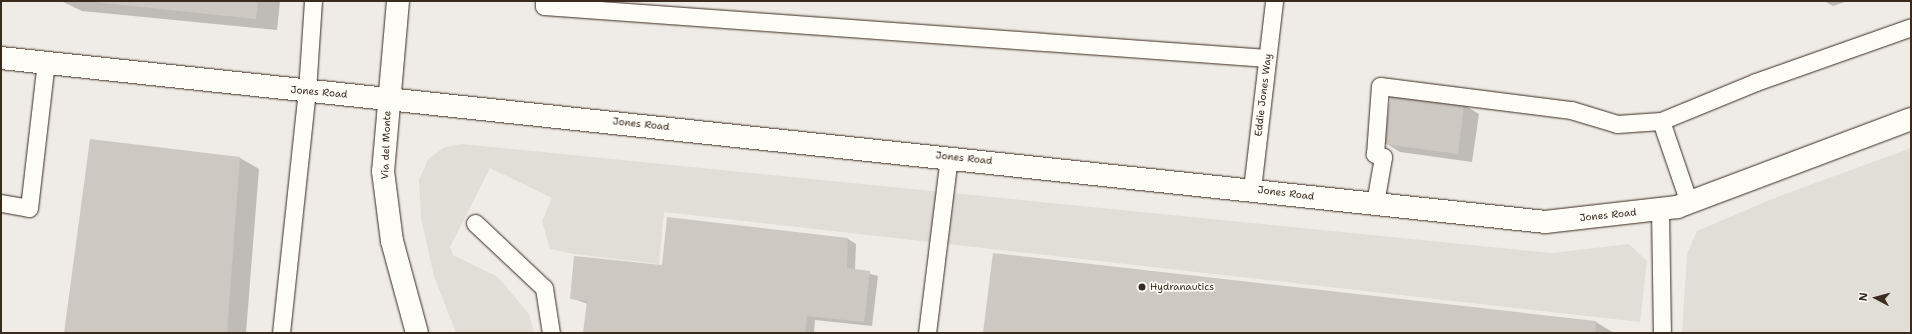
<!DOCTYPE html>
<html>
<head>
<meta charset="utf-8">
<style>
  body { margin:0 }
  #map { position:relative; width:1912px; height:334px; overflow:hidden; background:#fdfcf7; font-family:"Shantell Sans",sans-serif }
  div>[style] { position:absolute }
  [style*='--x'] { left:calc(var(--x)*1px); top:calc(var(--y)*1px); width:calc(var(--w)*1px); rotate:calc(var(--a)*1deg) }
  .built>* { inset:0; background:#efece7 }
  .green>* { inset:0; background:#e1ded7 }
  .shadow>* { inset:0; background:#0003 }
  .building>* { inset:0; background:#cdc8c2 }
  .roads { filter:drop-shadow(0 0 1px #3b2a1e) drop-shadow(0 0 1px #3b2a1e) }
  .service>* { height:17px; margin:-8.5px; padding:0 8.5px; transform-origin:8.5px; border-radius:8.5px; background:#fdfcf7 }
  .minor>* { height:22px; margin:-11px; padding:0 11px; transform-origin:11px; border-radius:11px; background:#fdfcf7 }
  .dots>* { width:11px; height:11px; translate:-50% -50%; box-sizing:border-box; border:2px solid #fdfcf7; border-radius:50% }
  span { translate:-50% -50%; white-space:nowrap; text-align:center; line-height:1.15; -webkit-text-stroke:3.5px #fdfcf7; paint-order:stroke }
  .street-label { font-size:10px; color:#3b2a1e }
  .poi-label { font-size:10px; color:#3b2a1e }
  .left { translate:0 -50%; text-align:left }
  .frame { position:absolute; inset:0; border:2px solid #3b2a1e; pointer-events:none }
  .north { position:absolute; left:1856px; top:278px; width:40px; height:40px; -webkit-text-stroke:3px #fdfcf7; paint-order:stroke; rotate:276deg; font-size:11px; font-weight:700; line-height:16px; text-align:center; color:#3b2a1e }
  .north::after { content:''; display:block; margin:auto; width:14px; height:18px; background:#3b2a1e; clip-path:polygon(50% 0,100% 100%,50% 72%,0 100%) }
</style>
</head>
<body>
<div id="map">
  <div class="built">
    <div style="clip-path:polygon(1px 1px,1911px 1px,1911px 333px,1px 333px)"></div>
  </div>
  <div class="green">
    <div style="clip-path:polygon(462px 144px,1552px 253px,1629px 244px,1647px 261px,1640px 322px,664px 212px,659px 264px,574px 254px,550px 249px,542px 221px,552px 198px,490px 168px,450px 247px,453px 255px,498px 277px,529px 314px,534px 333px,456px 333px,434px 276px,421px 218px,419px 180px,428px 159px,445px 147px)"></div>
    <div style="clip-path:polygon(1911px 148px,1911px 333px,1682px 333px,1687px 254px,1697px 231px,1772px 199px)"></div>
  </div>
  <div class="shadow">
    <div style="clip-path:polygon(61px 1px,280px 1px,277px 30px,82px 11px)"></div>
    <div style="clip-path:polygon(1824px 1px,1848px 1px,1833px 6px)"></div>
    <div style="clip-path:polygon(1392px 96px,1464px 105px,1479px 114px,1472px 162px,1400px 152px,1385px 143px)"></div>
    <div style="clip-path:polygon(91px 140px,240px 158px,259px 169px,246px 333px,65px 333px)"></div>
    <div style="clip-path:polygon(848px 239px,856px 244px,855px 270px,878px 276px,872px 326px,815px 320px,814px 333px,584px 333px,588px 304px,571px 298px,662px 266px)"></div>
    <div style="clip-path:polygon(1596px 322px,1614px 333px,984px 333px)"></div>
  </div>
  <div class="building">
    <div style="clip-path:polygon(85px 1px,258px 1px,256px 19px)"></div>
    <div style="clip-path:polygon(1391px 95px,1464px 104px,1458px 154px,1384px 144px)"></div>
    <div style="clip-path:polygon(90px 139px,240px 157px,227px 333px,64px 333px)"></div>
    <div style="clip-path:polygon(667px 217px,848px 238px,847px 268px,870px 271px,864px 322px,807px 316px,805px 333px,583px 333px,587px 301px,570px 299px,574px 256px,662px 265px)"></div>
    <div style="clip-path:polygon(993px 253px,1596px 321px,1595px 333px,983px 333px)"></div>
  </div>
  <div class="roads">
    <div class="service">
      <div style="--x:544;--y:1;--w:5;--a:90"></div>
      <div style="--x:544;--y:6;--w:725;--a:4.11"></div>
      <div style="--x:1661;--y:121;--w:87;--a:71.1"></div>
      <div style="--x:1252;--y:189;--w:189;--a:-83.3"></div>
      <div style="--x:1;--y:203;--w:28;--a:10"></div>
      <div style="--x:29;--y:208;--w:147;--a:-83.4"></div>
      <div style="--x:1375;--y:203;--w:47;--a:-80.1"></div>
      <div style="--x:1383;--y:157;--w:9;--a:-159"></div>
      <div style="--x:1375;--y:154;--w:68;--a:-85.8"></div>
      <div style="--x:1380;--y:86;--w:193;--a:7.2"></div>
      <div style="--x:1571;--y:110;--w:48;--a:16.9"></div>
      <div style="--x:1617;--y:124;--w:44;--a:-3.9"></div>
      <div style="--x:1661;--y:121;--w:103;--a:-22.3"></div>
      <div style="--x:1756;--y:82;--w:164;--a:-19.5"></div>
      <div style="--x:1660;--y:209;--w:124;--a:89.1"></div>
      <div style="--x:475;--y:223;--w:95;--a:43.3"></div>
      <div style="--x:544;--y:288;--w:46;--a:81.2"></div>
      <div style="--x:281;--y:333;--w:243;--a:-83.9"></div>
      <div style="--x:307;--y:91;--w:90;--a:-86.2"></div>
      <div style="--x:927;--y:333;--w:178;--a:-82.9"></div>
    </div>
    <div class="minor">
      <div style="--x:398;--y:1;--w:171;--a:95"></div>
      <div style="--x:383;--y:171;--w:71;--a:82.7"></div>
      <div style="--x:392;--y:241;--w:95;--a:74.8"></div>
      <div style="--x:1;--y:58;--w:1553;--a:6.06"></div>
      <div style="--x:1545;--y:222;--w:133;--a:-6.5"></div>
      <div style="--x:1677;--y:207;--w:250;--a:-20.6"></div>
    </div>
  </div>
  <div class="dots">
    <div style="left:1142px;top:287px;background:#3b2a1e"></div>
  </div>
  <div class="street-label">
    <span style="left:319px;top:92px;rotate:5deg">Jones Road</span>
    <span style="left:1263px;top:95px;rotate:-83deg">Eddie Jones Way</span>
    <span style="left:641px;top:124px;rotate:6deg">Jones Road</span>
    <span style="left:386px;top:145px;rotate:-88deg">Via del Monte</span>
    <span style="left:964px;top:158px;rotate:6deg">Jones Road</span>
    <span style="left:1286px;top:193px;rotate:7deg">Jones Road</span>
    <span style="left:1608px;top:215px;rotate:-6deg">Jones Road</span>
  </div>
  <div class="poi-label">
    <span class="left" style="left:1150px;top:287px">Hydranautics</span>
  </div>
  <div class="frame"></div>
  <div class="north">N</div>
</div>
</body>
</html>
